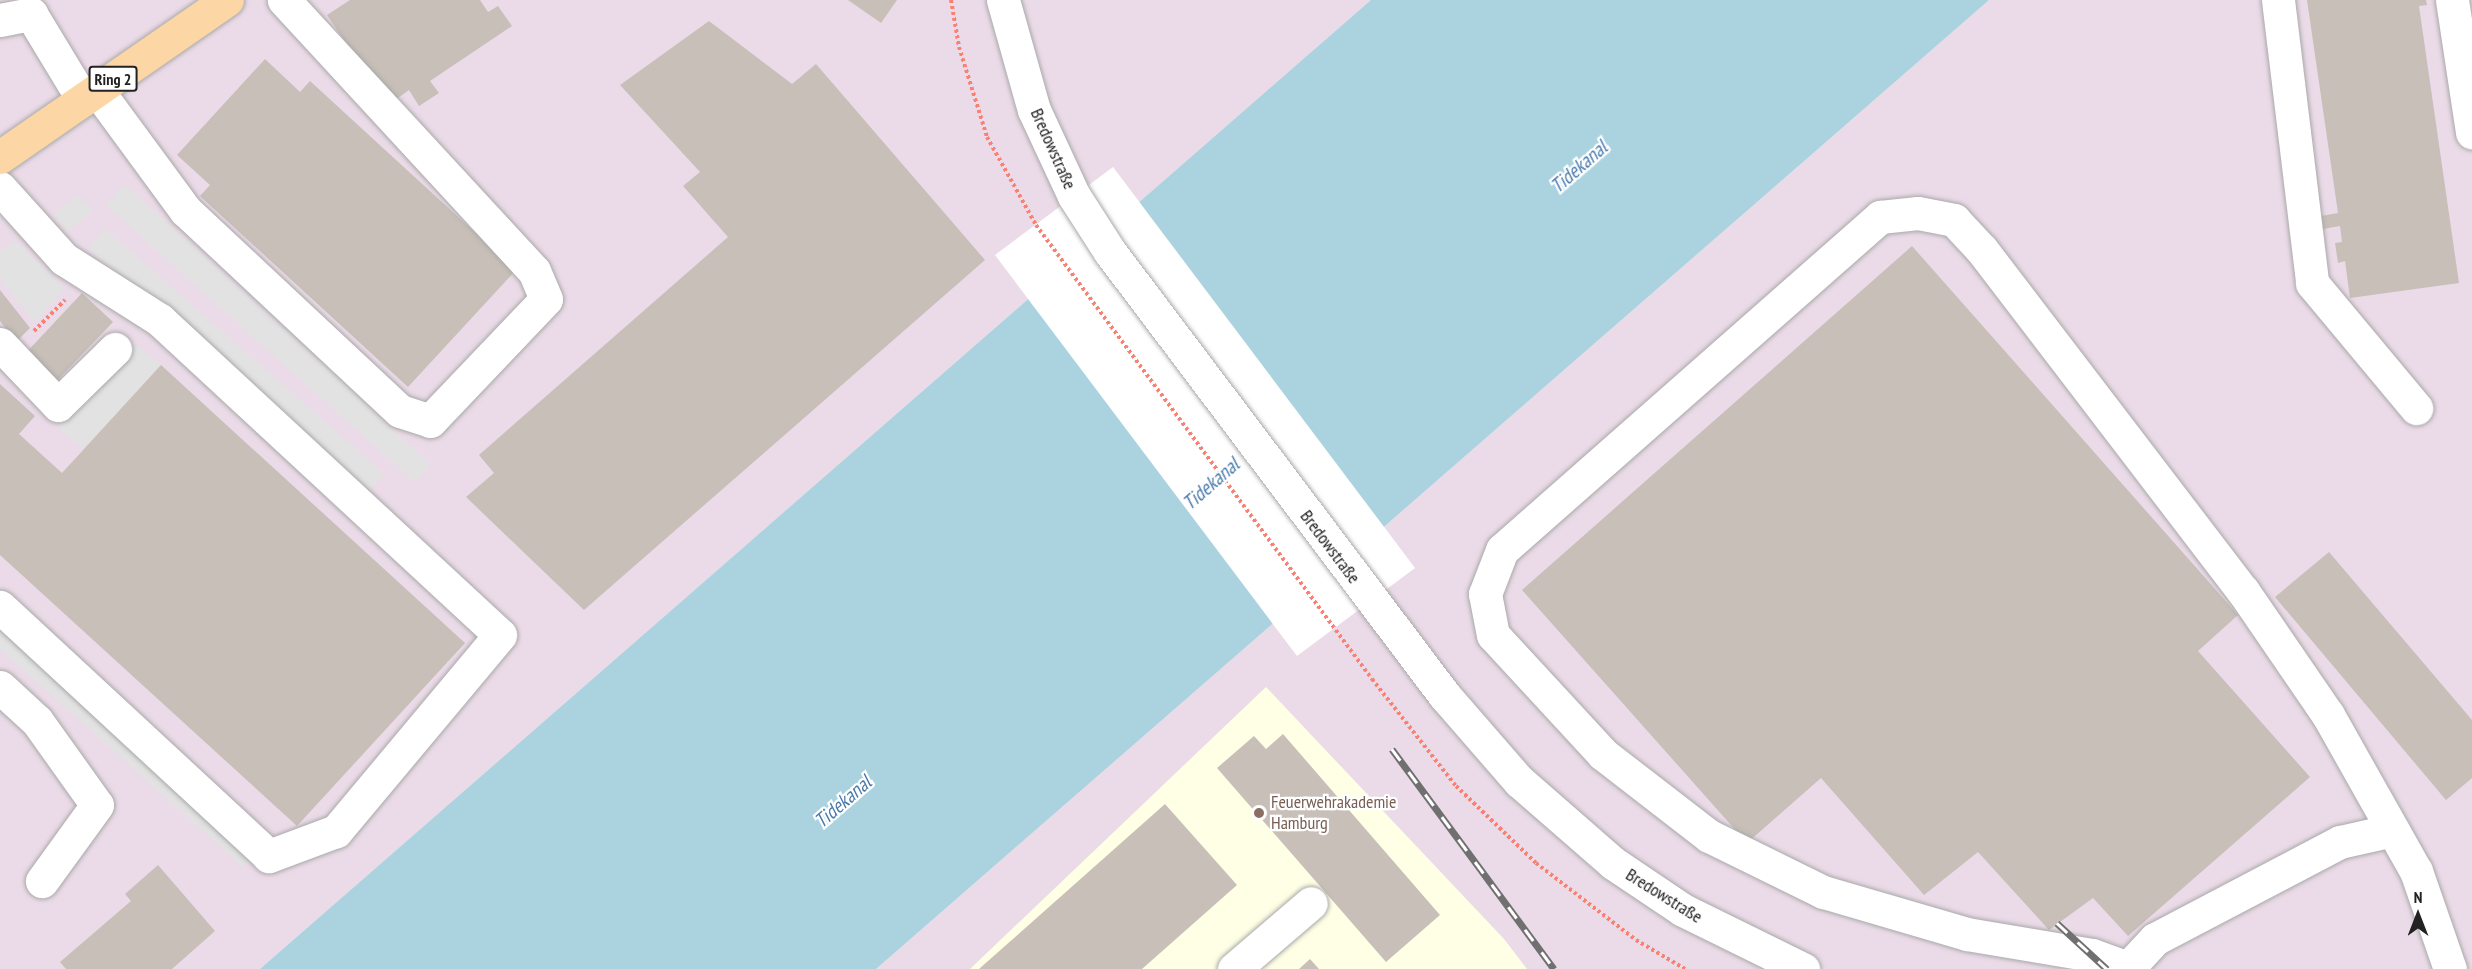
<!DOCTYPE html>
<html>
<head>
<meta charset="utf-8">
<style>
  body { margin:0 }
  #map { position:relative; width:2472px; height:969px; overflow:hidden; background:#f2efe9; font-family:"PT Sans Narrow",sans-serif }
  div>[style] { position:absolute }
  [style*='--x'] { left:calc(var(--x)*1px); top:calc(var(--y)*1px); width:calc(var(--w)*1px); rotate:calc(var(--a)*1deg) }
  .industrial>* { inset:0; background:#ebdbe8 }
  .education>* { inset:0; background:#ffffe5 }
  .parking>* { inset:0; background:#e2e2e2 }
  .water>* { inset:0; background:#aad3df }
  .pier>* { inset:0; background:#fff }
  .building>* { inset:0; background:#c7bfb8 }
  .path>* { height:4px; margin-top:-2px; transform-origin:0; background:repeating-linear-gradient(90deg,#fa8072 0 3px,transparent 0 6px) }
  .roads { filter:drop-shadow(0 0 2px #a9a9a9) drop-shadow(0 0 2px #a9a9a9) }
  .minor>* { height:33px; margin:-16.5px; padding:0 16.5px; transform-origin:16.5px; border-radius:16.5px; background:#fff }
  .major>* { height:33px; margin:-16.5px; padding:0 16.5px; transform-origin:16.5px; border-radius:16.5px; background:#fcd6a4 }
  .rail>* { height:7px; margin-top:-3.5px; transform-origin:0; background:repeating-linear-gradient(90deg,#fff 0 14px,#707070 0 28px); box-sizing:border-box; border-block:2px solid #707070 }
  .dots>* { width:16px; height:16px; translate:-50% -50%; box-sizing:border-box; border:3px solid #fff; border-radius:50% }
  span { translate:-50% -50%; white-space:nowrap; text-align:center; line-height:1.15; -webkit-text-stroke:4.5px #fff; paint-order:stroke }
  .shield-label span { padding:2px 4px; background:#fff; border:2px solid; border-radius:4px; -webkit-text-stroke-width:0 }
  .shield-label { font-size:16px; color:#222; font-weight:700 }
  .street-label { font-size:18px; color:#222 }
  .education-label { font-size:18px; color:#785e54 }
  .left { translate:0 -50%; text-align:left }
  .water-label { font-size:20px; color:#4a7aab; font-style:italic }
  .north { position:absolute; left:2388px; top:885px; width:60px; height:60px; -webkit-text-stroke:4px #fff; paint-order:stroke; rotate:0deg; font-size:16px; font-weight:700; line-height:24px; text-align:center; color:#222 }
  .north::after { content:''; display:block; margin:auto; width:21px; height:27px; background:#222; clip-path:polygon(50% 0,100% 100%,50% 72%,0 100%) }
</style>
</head>
<body>
<div id="map">
  <div class="industrial">
    <div style="clip-path:polygon(0 0,1371px 0,260px 969px,0 969px)"></div>
    <div style="clip-path:polygon(1989px 0,2472px 0,2472px 969px,876px 969px)"></div>
  </div>
  <div class="education">
    <div style="clip-path:polygon(1266px 687px,1504px 939px,1527px 969px,970px 969px)"></div>
  </div>
  <div class="parking">
    <div style="clip-path:polygon(125px 185px,179px 233px,431px 465px,415px 482px,106px 205px)"></div>
    <div style="clip-path:polygon(78px 195px,93px 211px,67px 232px,53px 215px)"></div>
    <div style="clip-path:polygon(105px 229px,384px 474px,364px 496px,88px 248px)"></div>
    <div style="clip-path:polygon(15px 240px,65px 289px,34px 322px,0 278px,0 252px)"></div>
    <div style="clip-path:polygon(136px 345px,161px 365px,84px 449px,58px 427px)"></div>
    <div style="clip-path:polygon(0 619px,256px 853px,242px 866px,0 649px)"></div>
  </div>
  <div class="water">
    <div style="clip-path:polygon(1371px 0,1989px 0,876px 969px,260px 969px)"></div>
  </div>
  <div class="pier">
    <div style="clip-path:polygon(1113px 167px,1415px 568px,1297px 656px,995px 255px)"></div>
  </div>
  <div class="building">
    <div style="clip-path:polygon(350px 0,480px 0,488px 12px,498px 6px,512px 26px,430px 81px,439px 93px,419px 106px,409px 90px,388px 105px,327px 15px)"></div>
    <div style="clip-path:polygon(848px 0,897px 0,881px 23px)"></div>
    <div style="clip-path:polygon(2307px 0,2426px 0,2427px 5px,2419px 6px,2459px 283px,2350px 298px,2345px 261px,2338px 263px,2335px 243px,2342px 242px,2340px 226px,2323px 229px,2321px 216px,2338px 213px)"></div>
    <div style="clip-path:polygon(709px 21px,792px 84px,816px 64px,985px 260px,584px 610px,466px 497px,494px 473px,479px 455px,728px 237px,683px 186px,700px 172px,620px 85px)"></div>
    <div style="clip-path:polygon(265px 59px,300px 92px,310px 81px,516px 270px,408px 387px,200px 196px,210px 185px,177px 155px)"></div>
    <div style="clip-path:polygon(1912px 246px,2238px 615px,2198px 651px,2310px 777px,2128px 936px,2093px 898px,2049px 930px,1978px 852px,1924px 895px,1821px 778px,1747px 843px,1522px 590px)"></div>
    <div style="clip-path:polygon(0 290px,30px 328px,16px 342px,0 321px)"></div>
    <div style="clip-path:polygon(82px 293px,113px 322px,53px 385px,23px 356px)"></div>
    <div style="clip-path:polygon(161px 365px,465px 643px,297px 826px,0 555px,0 384px,35px 416px,19px 434px,62px 473px)"></div>
    <div style="clip-path:polygon(2329px 552px,2472px 720px,2472px 778px,2446px 800px,2275px 597px)"></div>
    <div style="clip-path:polygon(1283px 734px,1440px 915px,1386px 962px,1217px 768px,1254px 736px,1266px 749px)"></div>
    <div style="clip-path:polygon(1165px 804px,1237px 885px,1142px 969px,979px 969px)"></div>
    <div style="clip-path:polygon(158px 865px,215px 931px,172px 969px,66px 969px,60px 962px,131px 901px,125px 894px)"></div>
    <div style="clip-path:polygon(1310px 959px,1319px 969px,1299px 969px)"></div>
  </div>
  <div class="path">
    <div style="--x:951;--y:0;--w:48;--a:80.3"></div>
    <div style="--x:959;--y:47;--w:94;--a:72.7"></div>
    <div style="--x:987;--y:137;--w:101;--a:60.9"></div>
    <div style="--x:1036;--y:225;--w:565;--a:53.5"></div>
    <div style="--x:1372;--y:679;--w:136;--a:51.9"></div>
    <div style="--x:1456;--y:786;--w:111;--a:43.9"></div>
    <div style="--x:1536;--y:863;--w:126;--a:37.6"></div>
    <div style="--x:1636;--y:940;--w:57;--a:30.6"></div>
    <div style="--x:34;--y:331;--w:44;--a:-45"></div>
  </div>
  <div class="roads">
    <div class="minor">
      <div style="--x:1003;--y:0;--w:114;--a:74.3"></div>
      <div style="--x:1034;--y:110;--w:95;--a:65.1"></div>
      <div style="--x:1074;--y:196;--w:67;--a:57.3"></div>
      <div style="--x:1110;--y:252;--w:556;--a:52.97"></div>
      <div style="--x:1445;--y:696;--w:113;--a:49"></div>
      <div style="--x:1519;--y:781;--w:125;--a:41.1"></div>
      <div style="--x:1613;--y:863;--w:84;--a:33.9"></div>
      <div style="--x:1683;--y:910;--w:134;--a:26.2"></div>
      <div style="--x:2278;--y:0;--w:285;--a:83.1"></div>
      <div style="--x:2312;--y:283;--w:163;--a:50.2"></div>
      <div style="--x:2452;--y:0;--w:134;--a:81.4"></div>
      <div style="--x:0;--y:20;--w:32;--a:-11"></div>
      <div style="--x:31;--y:14;--w:100;--a:58.8"></div>
      <div style="--x:97;--y:90;--w:149;--a:53.7"></div>
      <div style="--x:185;--y:210;--w:294;--a:43.1"></div>
      <div style="--x:400;--y:411;--w:32;--a:18"></div>
      <div style="--x:430;--y:421;--w:168;--a:-46.4"></div>
      <div style="--x:546;--y:299;--w:30;--a:-113"></div>
      <div style="--x:534;--y:271;--w:369;--a:-132.7"></div>
      <div style="--x:0;--y:188;--w:96;--a:48"></div>
      <div style="--x:64;--y:259;--w:114;--a:32.4"></div>
      <div style="--x:160;--y:320;--w:463;--a:42.8"></div>
      <div style="--x:500;--y:635;--w:256;--a:129.9"></div>
      <div style="--x:336;--y:831;--w:72;--a:159.5"></div>
      <div style="--x:269;--y:856;--w:367;--a:-137.2"></div>
      <div style="--x:0;--y:344;--w:84;--a:46.4"></div>
      <div style="--x:58;--y:405;--w:80;--a:-44.5"></div>
      <div style="--x:0;--y:687;--w:50;--a:42.6"></div>
      <div style="--x:37;--y:721;--w:103;--a:54.5"></div>
      <div style="--x:97;--y:805;--w:94;--a:125.9"></div>
      <div style="--x:2128;--y:968;--w:38;--a:-160"></div>
      <div style="--x:2092;--y:955;--w:127;--a:-170.5"></div>
      <div style="--x:1967;--y:934;--w:150;--a:-163.7"></div>
      <div style="--x:1823;--y:892;--w:127;--a:-153.8"></div>
      <div style="--x:1709;--y:836;--w:134;--a:-142.3"></div>
      <div style="--x:1603;--y:754;--w:162;--a:-132.7"></div>
      <div style="--x:1493;--y:635;--w:42;--a:-101"></div>
      <div style="--x:1485;--y:594;--w:47;--a:-68.9"></div>
      <div style="--x:1502;--y:550;--w:504;--a:-41.38"></div>
      <div style="--x:1880;--y:217;--w:38;--a:-6"></div>
      <div style="--x:1918;--y:213;--w:37;--a:11"></div>
      <div style="--x:1954;--y:220;--w:41;--a:47"></div>
      <div style="--x:1982;--y:250;--w:429;--a:52.6"></div>
      <div style="--x:2243;--y:591;--w:150;--a:55.6"></div>
      <div style="--x:2328;--y:715;--w:179;--a:60.6"></div>
      <div style="--x:2416;--y:871;--w:104;--a:70.9"></div>
      <div style="--x:1234;--y:969;--w:101;--a:-40.6"></div>
      <div style="--x:2127;--y:969;--w:41;--a:-47"></div>
      <div style="--x:2155;--y:939;--w:209;--a:-27.7"></div>
      <div style="--x:2340;--y:842;--w:54;--a:-12.8"></div>
    </div>
    <div class="major">
      <div style="--x:0;--y:157;--w:276;--a:-34.7"></div>
    </div>
  </div>
  <div class="rail">
    <div style="--x:1392;--y:749;--w:273;--a:53.6"></div>
    <div style="--x:2057;--y:923;--w:68;--a:42.6"></div>
  </div>
  <div class="dots">
    <div style="left:1259px;top:813px;background:#8d6e63"></div>
  </div>
  <div class="shield-label">
    <span style="left:113px;top:79px">Ring 2</span>
  </div>
  <div class="street-label">
    <span style="left:1053px;top:149px;rotate:66deg">Bredowstraße</span>
    <span style="left:1330px;top:547px;rotate:53deg">Bredowstraße</span>
    <span style="left:1664px;top:896px;rotate:32deg">Bredowstraße</span>
  </div>
  <div class="education-label">
    <span class="left" style="left:1271px;top:813px">Feuerwehrakademie<br>Hamburg</span>
  </div>
  <div class="water-label">
    <span style="left:1579px;top:167px;rotate:-41deg">Tidekanal</span>
    <span style="left:1211px;top:484px;rotate:-41deg">Tidekanal</span>
    <span style="left:843px;top:802px;rotate:-41deg">Tidekanal</span>
  </div>
  <div class="north">N</div>
</div>
</body>
</html>
